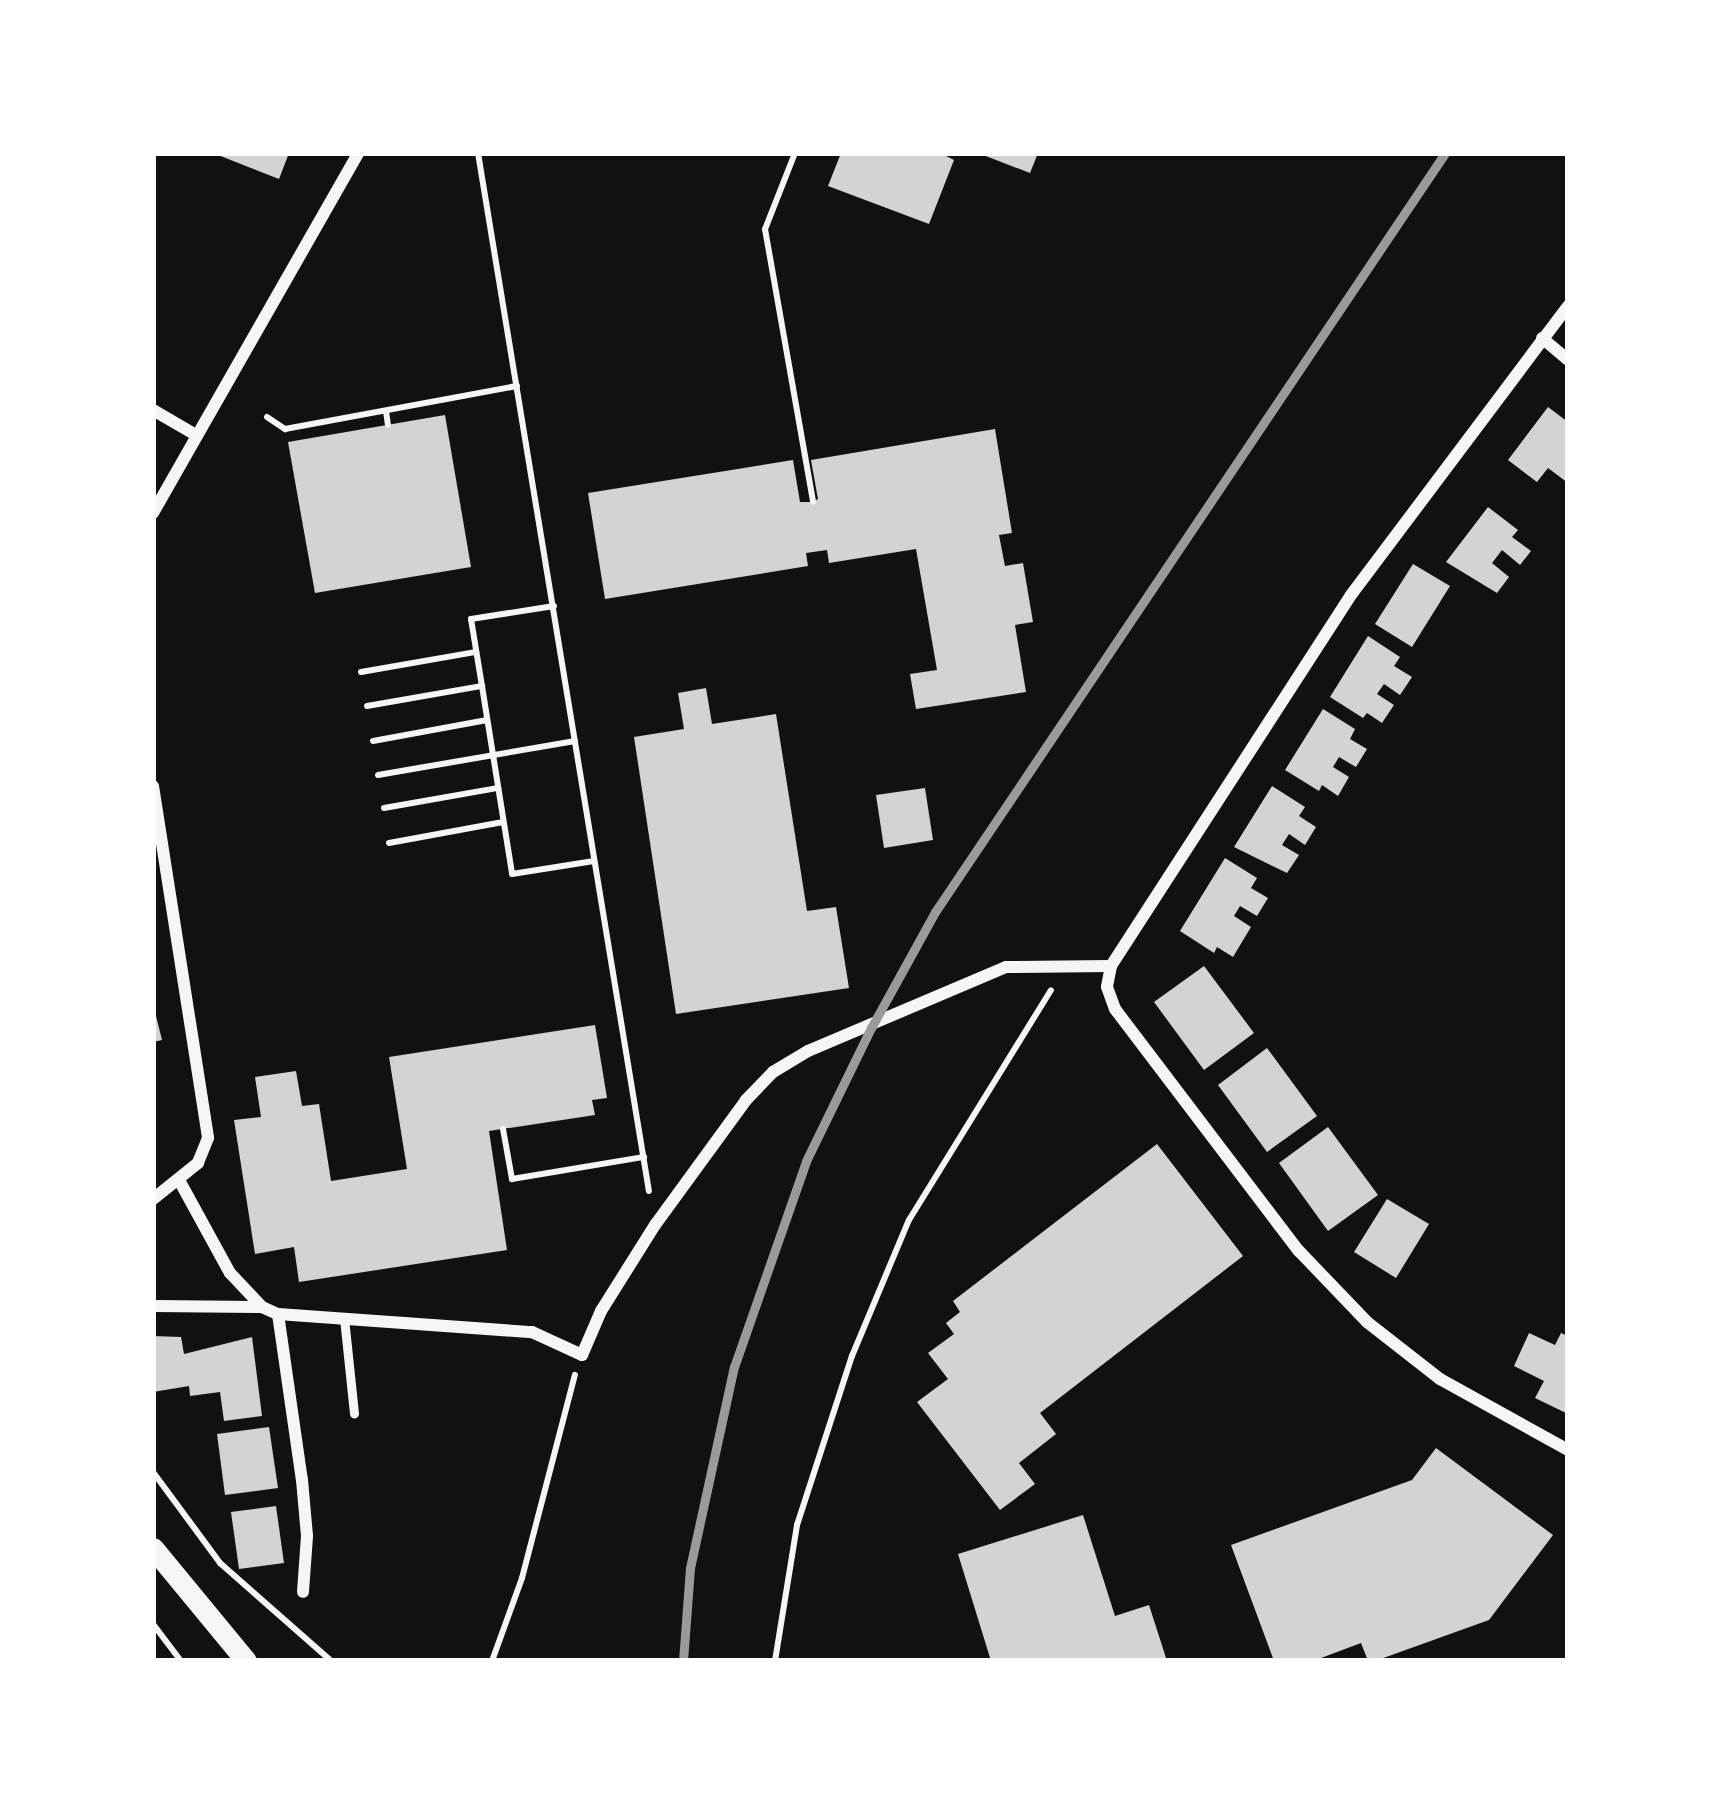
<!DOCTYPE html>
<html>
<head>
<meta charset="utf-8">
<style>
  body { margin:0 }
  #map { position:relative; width:1721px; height:1814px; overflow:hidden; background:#111; font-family:"Times New Roman",serif }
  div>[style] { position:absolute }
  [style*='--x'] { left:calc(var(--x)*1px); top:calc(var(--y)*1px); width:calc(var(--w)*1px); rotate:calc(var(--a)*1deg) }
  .building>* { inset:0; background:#d3d3d3 }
  .path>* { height:6px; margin:-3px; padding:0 3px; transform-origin:3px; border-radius:3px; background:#f5f5f5 }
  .service>* { height:9px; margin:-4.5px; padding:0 4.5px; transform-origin:4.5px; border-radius:4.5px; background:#f5f5f5 }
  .minor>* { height:12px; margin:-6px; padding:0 6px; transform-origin:6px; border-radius:6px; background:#f5f5f5 }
  .tertiary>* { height:21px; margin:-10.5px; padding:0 10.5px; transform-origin:10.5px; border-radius:10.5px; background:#f5f5f5 }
  .rail>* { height:9px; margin:-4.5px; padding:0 4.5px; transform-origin:4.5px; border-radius:4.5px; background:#9a9a9a }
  span { translate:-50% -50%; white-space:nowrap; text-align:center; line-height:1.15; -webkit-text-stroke:12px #fff; paint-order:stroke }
  .frame { position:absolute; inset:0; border:156px solid #fff; pointer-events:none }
</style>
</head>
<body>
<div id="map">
  <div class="building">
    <div style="clip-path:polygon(213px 153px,289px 153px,279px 179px)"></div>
    <div style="clip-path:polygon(841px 153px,940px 153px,954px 160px,929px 224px,828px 186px)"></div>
    <div style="clip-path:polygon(978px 153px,1038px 153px,1030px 173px)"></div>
    <div style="clip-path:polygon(1548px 407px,1568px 422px,1568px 483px,1548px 468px,1537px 482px,1508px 460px)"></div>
    <div style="clip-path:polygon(445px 415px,471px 567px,315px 593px,288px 442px)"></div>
    <div style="clip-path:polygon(995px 429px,1012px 533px,999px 535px,1005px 566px,1023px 563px,1033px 622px,1015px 625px,1026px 692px,916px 709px,910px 674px,937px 670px,916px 549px,829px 563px,827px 550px,806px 553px,808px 566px,605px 599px,588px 493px,793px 460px,800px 502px,813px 502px,818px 499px,811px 460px)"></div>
    <div style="clip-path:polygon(1488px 507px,1518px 530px,1512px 537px,1531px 551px,1520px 565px,1502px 550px,1492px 563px,1509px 577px,1497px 593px,1446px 562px)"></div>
    <div style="clip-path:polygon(1413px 564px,1450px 586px,1412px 647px,1375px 624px)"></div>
    <div style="clip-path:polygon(1368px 636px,1400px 657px,1394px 666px,1412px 677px,1400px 695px,1384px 684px,1377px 694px,1394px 705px,1382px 723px,1367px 713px,1363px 718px,1330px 697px)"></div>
    <div style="clip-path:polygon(706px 688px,712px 724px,776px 714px,807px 911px,836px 907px,849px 988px,676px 1014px,634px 737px,684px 729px,678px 693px)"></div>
    <div style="clip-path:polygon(1323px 709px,1355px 729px,1350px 739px,1367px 749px,1356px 767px,1339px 757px,1333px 767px,1349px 777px,1338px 796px,1322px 785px,1319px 791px,1285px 770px)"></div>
    <div style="clip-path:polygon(1272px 786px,1305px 807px,1299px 816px,1316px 827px,1305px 845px,1289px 834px,1282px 845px,1299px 855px,1287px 873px,1234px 847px)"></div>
    <div style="clip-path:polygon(925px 788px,933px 840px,884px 848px,876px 795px)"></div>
    <div style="clip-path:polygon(1225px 858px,1257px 878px,1251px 888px,1268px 898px,1257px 916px,1240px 906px,1234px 916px,1251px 927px,1233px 957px,1217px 947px,1214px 953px,1180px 931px)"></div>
    <div style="clip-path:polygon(1204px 966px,1254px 1033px,1204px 1070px,1154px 1002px)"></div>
    <div style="clip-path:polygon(153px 1004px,162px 1040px,153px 1042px)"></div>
    <div style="clip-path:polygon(595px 1025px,607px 1098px,592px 1100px,595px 1115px,489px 1131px,507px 1250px,299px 1282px,294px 1247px,255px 1254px,234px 1120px,261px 1117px,255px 1077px,296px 1071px,302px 1106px,319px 1104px,331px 1181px,407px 1169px,389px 1057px)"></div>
    <div style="clip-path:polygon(1267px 1048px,1317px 1116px,1267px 1152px,1218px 1085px)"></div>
    <div style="clip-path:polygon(1328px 1127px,1378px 1195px,1328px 1231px,1279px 1163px)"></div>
    <div style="clip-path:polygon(1157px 1144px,1243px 1256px,1040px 1413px,1056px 1434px,1019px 1463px,1035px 1484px,1000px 1510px,917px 1402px,948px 1379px,928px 1353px,954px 1334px,946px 1323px,960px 1312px,953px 1301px)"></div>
    <div style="clip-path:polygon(1387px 1199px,1429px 1224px,1396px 1278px,1354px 1252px)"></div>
    <div style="clip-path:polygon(1529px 1333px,1555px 1345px,1561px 1333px,1568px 1336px,1568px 1414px,1535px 1398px,1544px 1381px,1514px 1366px)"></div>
    <div style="clip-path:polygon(153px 1336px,181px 1337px,184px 1354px,252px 1337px,262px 1416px,224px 1421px,220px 1392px,190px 1396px,189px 1386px,153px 1392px)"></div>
    <div style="clip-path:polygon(269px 1427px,278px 1488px,225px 1495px,217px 1434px)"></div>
    <div style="clip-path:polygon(1436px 1448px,1553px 1535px,1489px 1620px,1375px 1661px,1368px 1661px,1361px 1643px,1313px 1661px,1274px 1661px,1231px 1545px,1412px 1480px)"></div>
    <div style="clip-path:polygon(276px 1506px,284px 1563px,239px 1569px,231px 1512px)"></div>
    <div style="clip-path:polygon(1083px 1515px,1115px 1616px,1149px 1605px,1167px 1661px,991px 1661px,958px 1554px)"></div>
  </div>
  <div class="path">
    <div style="--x:478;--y:153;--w:1052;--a:80.65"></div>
    <div style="--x:795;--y:153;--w:82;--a:111.5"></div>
    <div style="--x:765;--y:229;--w:277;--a:80"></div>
    <div style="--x:386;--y:411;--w:14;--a:82"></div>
    <div style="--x:267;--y:417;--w:22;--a:34"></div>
    <div style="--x:285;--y:429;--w:236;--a:-10.5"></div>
    <div style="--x:554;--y:606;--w:84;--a:171.1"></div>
    <div style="--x:471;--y:619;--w:68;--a:80.7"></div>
    <div style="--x:482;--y:686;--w:190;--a:80.9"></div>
    <div style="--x:512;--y:874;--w:83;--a:-9"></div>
    <div style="--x:361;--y:672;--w:117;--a:-9.9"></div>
    <div style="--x:367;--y:706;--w:117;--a:-9.9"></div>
    <div style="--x:373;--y:741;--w:116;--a:-10.4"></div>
    <div style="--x:378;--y:775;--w:200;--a:-9.8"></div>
    <div style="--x:384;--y:808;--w:116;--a:-10"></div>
    <div style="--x:389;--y:843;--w:116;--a:-10.4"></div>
    <div style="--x:503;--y:1129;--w:51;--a:79.8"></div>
    <div style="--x:512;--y:1179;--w:134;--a:-9.5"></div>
    <div style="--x:153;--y:1472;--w:113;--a:53.6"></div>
    <div style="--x:220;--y:1563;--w:148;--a:41.4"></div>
    <div style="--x:153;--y:1624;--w:46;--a:52.9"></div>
    <div style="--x:492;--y:1661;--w:88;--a:-70.1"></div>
    <div style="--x:522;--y:1578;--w:210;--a:-75.4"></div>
    <div style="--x:775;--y:1661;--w:138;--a:-80.8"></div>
    <div style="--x:797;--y:1525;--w:178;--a:-72"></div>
    <div style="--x:852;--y:1356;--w:147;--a:-67.3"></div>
    <div style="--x:909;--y:1220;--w:270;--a:-58.3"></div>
  </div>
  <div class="service">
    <div style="--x:344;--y:1318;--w:96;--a:84"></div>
  </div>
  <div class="minor">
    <div style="--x:1568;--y:306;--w:361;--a:126.9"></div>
    <div style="--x:1351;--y:595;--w:442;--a:122.9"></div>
    <div style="--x:1111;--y:966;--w:21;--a:101"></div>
    <div style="--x:1107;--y:987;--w:23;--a:70"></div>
    <div style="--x:1115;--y:1009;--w:304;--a:52.8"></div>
    <div style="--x:1299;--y:1251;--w:98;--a:46.2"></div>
    <div style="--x:1367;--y:1322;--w:93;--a:38"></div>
    <div style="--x:1440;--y:1379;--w:146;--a:29"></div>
    <div style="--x:1542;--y:338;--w:34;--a:40"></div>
    <div style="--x:153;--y:410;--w:50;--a:30.2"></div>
    <div style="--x:153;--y:513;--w:414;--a:-60.3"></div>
    <div style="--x:153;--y:786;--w:356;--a:81.1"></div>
    <div style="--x:208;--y:1138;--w:27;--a:112"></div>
    <div style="--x:198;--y:1163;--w:58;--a:141.3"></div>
    <div style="--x:179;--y:1180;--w:106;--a:61.3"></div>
    <div style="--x:230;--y:1273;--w:47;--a:46.7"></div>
    <div style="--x:262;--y:1307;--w:17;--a:24"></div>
    <div style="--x:278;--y:1314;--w:255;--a:4.1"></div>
    <div style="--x:532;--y:1332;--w:55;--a:24.7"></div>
    <div style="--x:582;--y:1355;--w:48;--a:-66.6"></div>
    <div style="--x:601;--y:1311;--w:102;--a:-57.9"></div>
    <div style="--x:655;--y:1225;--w:155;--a:-53.9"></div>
    <div style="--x:746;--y:1100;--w:39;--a:-46"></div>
    <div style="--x:773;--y:1072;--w:41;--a:-31"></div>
    <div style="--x:808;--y:1051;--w:215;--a:-23"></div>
    <div style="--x:1006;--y:967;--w:105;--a:-0.5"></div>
    <div style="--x:153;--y:1306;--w:109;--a:0.5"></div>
    <div style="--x:278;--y:1314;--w:168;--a:81.8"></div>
    <div style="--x:302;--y:1480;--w:56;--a:84.9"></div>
    <div style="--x:307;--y:1536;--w:56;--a:94.1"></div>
  </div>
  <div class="tertiary">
    <div style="--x:153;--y:1548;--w:146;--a:50.5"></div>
  </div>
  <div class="rail">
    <div style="--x:683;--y:1661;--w:93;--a:-85.7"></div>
    <div style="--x:690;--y:1568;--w:206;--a:-77.7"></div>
    <div style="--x:734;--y:1367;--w:218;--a:-70.7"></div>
    <div style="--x:806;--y:1161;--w:148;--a:-64"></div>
    <div style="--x:871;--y:1028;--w:132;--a:-61.1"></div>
    <div style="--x:935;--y:912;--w:914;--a:-56.1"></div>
  </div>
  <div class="frame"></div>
</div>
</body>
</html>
